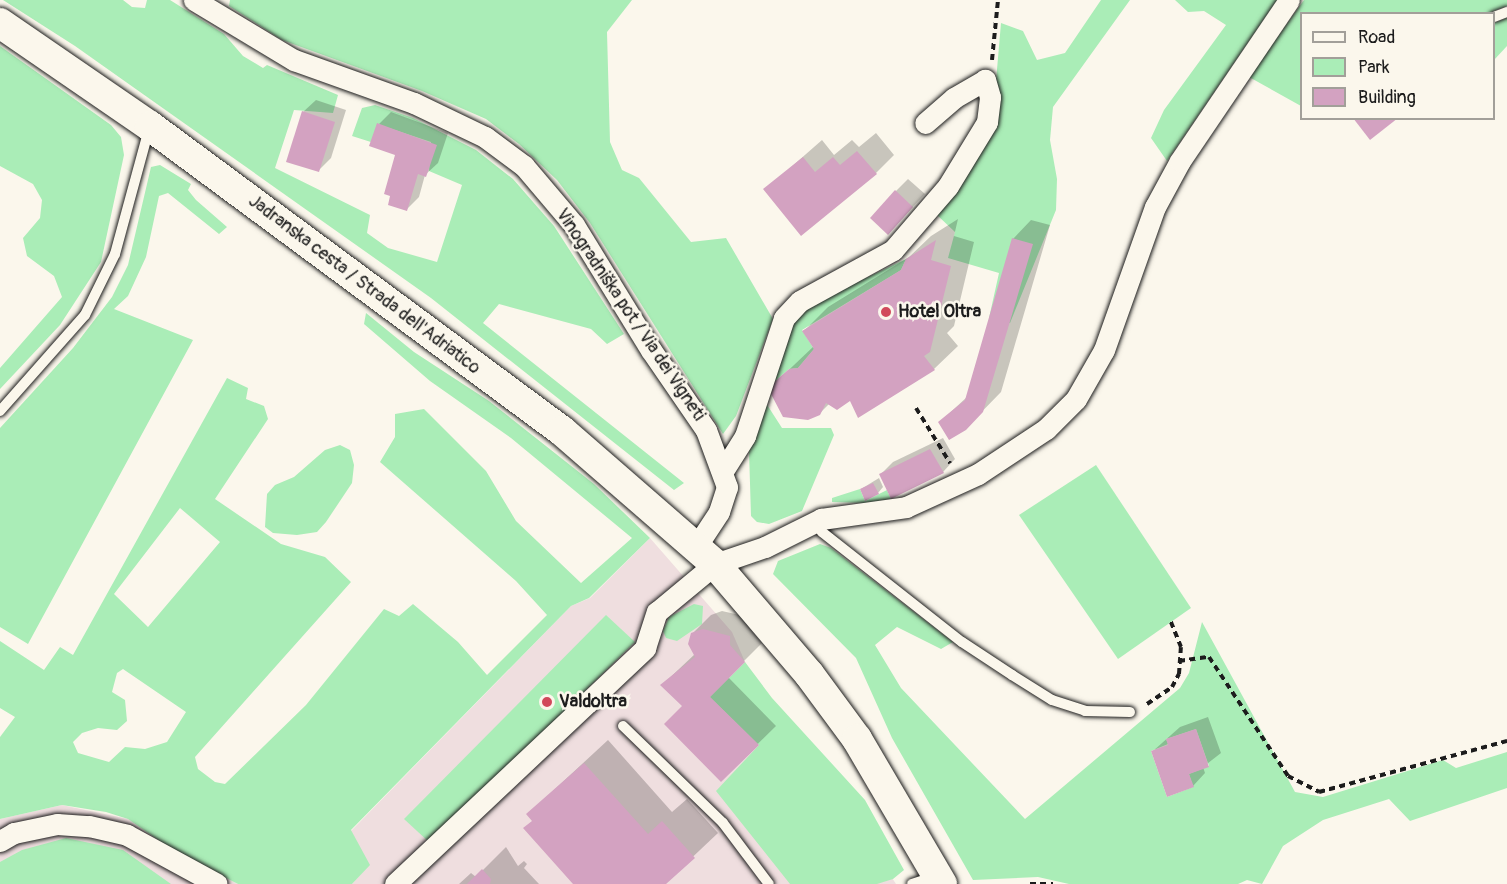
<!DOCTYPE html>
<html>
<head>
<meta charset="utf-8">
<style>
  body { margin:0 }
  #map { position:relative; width:1507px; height:884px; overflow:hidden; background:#fbf7ec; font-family:Pangolin,sans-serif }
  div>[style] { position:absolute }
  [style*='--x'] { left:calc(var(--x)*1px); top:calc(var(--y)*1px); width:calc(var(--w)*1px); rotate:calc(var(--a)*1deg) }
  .built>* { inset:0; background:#efdedf }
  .green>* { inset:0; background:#aaedb7 }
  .shadow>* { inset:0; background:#0003 }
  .building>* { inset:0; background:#d3a2c1 }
  .path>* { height:4px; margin-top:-2px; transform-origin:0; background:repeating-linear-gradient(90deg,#1c1c1c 0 6px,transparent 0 10.5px) }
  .roads { filter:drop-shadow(0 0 2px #1c1c1c) drop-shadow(0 0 2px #1c1c1c) }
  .lane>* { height:10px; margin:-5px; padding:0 5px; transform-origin:5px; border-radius:5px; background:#fbf7ec }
  .street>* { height:21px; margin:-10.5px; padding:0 10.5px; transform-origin:10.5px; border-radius:10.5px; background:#fbf7ec }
  .secondary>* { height:30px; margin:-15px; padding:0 15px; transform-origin:15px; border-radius:15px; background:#fbf7ec }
  .dots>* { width:16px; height:16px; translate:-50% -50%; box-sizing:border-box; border:3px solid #fbf7ec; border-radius:50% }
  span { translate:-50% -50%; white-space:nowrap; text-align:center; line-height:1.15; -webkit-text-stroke:5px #fbf7ec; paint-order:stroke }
  .street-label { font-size:18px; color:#1c1c1c }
  .poi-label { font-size:18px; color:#1c1c1c; font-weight:700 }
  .left { translate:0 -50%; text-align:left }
  .legend { position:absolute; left:1300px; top:12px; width:195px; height:108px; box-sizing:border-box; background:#fbf7ec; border:2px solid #a29f99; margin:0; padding:8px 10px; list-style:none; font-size:18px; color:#1c1c1c }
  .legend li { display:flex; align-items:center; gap:12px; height:30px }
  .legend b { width:30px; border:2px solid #a29f99 }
</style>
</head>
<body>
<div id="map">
  <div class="built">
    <div style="clip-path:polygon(650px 538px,732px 632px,780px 742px,857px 824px,896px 884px,352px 884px,369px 865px,351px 831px,571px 606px,590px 598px)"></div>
    <div style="clip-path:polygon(62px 805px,128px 819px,180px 855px,238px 884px,0 884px,0 819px)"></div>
  </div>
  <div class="green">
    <div style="clip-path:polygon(3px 0,123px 0,132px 7px,145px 8px,147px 0,170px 0,224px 34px,243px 56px,263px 68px,267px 65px,338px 95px,333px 113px,294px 110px,275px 168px,370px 215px,367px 233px,388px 248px,437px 262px,462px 185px,429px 171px,431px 142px,389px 128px,374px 143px,352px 136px,362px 108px,375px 105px,413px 118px,476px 150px,513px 179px,554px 226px,624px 334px,607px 344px,591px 329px,499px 304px,483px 323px,684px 483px,674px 490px,431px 298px,75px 46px)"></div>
    <div style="clip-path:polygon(230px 0,632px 0,607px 32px,610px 142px,622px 170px,639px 178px,691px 242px,726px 238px,773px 319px,736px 416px,723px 434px,590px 223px,557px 180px,519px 144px,486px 119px,422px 91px,282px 40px,229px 6px)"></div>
    <div style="clip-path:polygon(1101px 0,1130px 0,1053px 107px,1050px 140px,1057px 179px,1056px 210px,1010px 323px,989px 318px,999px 273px,948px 258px,955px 232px,936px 214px,996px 81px,1001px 23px,1023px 31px,1037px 60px,1065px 53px)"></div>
    <div style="clip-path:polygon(1175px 0,1277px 0,1167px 161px,1151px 138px,1164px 110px,1226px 25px,1204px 11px,1188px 12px)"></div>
    <div style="clip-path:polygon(1304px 0,1507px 0,1507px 6px,1488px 13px,1302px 14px,1301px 106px,1249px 77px)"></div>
    <div style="clip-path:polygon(1507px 18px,1507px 46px,1494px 60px,1494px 23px)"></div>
    <div style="clip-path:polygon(0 46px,111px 125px,121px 137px,124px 155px,101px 262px,60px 325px,0 389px,0 368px,62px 297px,54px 276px,27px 256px,23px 238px,40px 218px,42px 200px,33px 184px,0 166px)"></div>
    <div style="clip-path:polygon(160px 165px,191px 184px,188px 190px,196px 200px,227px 227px,219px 234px,168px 193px,159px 196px,146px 257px,128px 296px,114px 309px,193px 340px,28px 644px,0 627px,0 428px,73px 348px,112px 297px,128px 265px,151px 167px)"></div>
    <div style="clip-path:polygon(906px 259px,901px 270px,802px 330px,814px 349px,798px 368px,789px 369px,773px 383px,793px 320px,813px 303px)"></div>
    <div style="clip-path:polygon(evenodd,366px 313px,414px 352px,489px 401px,594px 484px,650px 538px,589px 598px,571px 606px,351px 830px,370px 865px,352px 884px,238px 884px,180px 855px,128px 819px,106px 812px,62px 805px,0 819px,0 737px,15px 717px,0 708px,0 641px,44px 670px,60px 647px,73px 655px,227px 378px,248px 388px,246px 399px,264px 406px,268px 419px,215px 499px,281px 544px,325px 557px,351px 582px,195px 757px,198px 769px,215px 782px,225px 784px,306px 705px,384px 609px,399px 616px,413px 604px,458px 642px,487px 675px,547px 615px,516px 581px,380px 462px,395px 437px,395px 414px,424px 409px,486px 471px,516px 521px,581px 583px,632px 538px,511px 438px,430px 381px,364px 324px,366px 313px,180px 508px,220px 542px,148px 627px,114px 594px,180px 508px,366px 313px,123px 669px,186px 712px,167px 742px,145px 749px,125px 747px,109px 762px,78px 753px,73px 742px,82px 733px,98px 728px,117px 730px,127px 721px,125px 700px,112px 692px,117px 673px,123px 669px)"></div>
    <div style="clip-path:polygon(764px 400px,782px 428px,831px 428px,834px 435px,802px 511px,769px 524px,757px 522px,751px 516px,749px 451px)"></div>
    <div style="clip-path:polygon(340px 445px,350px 450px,354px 465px,352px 483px,326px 522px,317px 532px,297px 535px,273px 533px,265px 527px,267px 494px,275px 485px,294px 477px,325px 450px)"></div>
    <div style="clip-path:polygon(1096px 465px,1191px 608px,1118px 659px,1019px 515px)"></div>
    <div style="clip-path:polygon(860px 489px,865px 501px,887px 490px,891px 499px,866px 503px,832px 502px,832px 498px)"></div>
    <div style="clip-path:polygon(evenodd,820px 544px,831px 548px,953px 642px,941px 649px,897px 627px,875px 645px,901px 688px,1025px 819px,1180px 688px,1189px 673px,1202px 622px,1295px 792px,1323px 797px,1443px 760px,1456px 768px,1507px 752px,1507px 788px,1410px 821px,1389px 799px,1323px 820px,1283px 846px,1262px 884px,1247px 880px,1238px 884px,1069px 884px,1038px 877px,973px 880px,892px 738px,856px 658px,773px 574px,778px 561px,820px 544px,1196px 729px,1209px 766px,1189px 774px,1193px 787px,1167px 797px,1151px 751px,1168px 744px,1166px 739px,1196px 729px)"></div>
    <div style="clip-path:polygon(694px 604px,703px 606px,702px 624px,677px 641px,666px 638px,663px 631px,669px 617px)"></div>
    <div style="clip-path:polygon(606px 615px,635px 642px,430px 843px,404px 819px)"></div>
    <div style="clip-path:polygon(745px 662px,772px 698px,865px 800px,904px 870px,893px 879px,877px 884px,790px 884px,716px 791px,759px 745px,710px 697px)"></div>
    <div style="clip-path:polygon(66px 838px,123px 850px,171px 884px,0 884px,0 862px,22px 850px)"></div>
  </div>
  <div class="shadow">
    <div style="clip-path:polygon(316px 100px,346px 110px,331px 158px,319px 170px,303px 112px)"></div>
    <div style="clip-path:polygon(391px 112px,448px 133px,438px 163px,425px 175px,419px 197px,407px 209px,396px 154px,379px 124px)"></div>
    <div style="clip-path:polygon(876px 133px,894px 155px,876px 173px,765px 190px,822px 140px,834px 155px,852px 140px,859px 147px)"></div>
    <div style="clip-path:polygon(908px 179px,925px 194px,900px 220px,896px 191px)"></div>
    <div style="clip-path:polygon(958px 219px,954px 236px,974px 242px,954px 326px,947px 333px,958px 346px,934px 369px,830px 403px,819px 414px,774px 384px,814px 346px,804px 331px,828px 307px,909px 257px,931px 236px)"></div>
    <div style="clip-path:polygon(1031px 220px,1050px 225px,1001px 392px,966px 428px,940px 422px,968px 396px,1013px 239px)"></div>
    <div style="clip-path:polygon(943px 438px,955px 459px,943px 472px,881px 474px,893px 462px)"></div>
    <div style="clip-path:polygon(879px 478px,883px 487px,878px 493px,861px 489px)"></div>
    <div style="clip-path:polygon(722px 611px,748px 617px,748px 626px,762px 643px,728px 677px,776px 726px,721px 780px,684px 706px,662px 685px,695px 654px,692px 634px,711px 615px)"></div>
    <div style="clip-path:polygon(1208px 717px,1221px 753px,1203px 767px,1205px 773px,1193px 786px,1153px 751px,1180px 727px)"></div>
    <div style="clip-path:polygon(608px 740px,672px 812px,687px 799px,718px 833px,664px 884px,575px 884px,528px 814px)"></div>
    <div style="clip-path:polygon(506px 847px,518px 866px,524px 861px,527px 864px,524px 868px,539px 884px,459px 884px,471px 873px,476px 877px)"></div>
  </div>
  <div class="building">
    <div style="clip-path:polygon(302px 111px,335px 122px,319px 172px,286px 162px)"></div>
    <div style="clip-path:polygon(1353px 118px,1398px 118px,1370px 140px)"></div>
    <div style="clip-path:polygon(377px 123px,437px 145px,426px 177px,418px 174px,407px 211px,388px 205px,390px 196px,384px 194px,395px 155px,369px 146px)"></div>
    <div style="clip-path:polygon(857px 151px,877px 174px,801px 236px,763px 189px,803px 157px,815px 172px,833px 157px,840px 165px)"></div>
    <div style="clip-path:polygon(895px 190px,913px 207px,888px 235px,870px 218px)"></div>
    <div style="clip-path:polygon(1012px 238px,1033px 244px,983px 412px,966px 430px,949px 440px,938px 422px,965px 400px)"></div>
    <div style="clip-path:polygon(936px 240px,931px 260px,951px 266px,930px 352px,924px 356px,935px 370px,858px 418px,850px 401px,837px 410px,826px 403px,820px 415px,808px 420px,783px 417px,771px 394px,773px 383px,789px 369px,798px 368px,814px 349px,802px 331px,901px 270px,906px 259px)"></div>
    <div style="clip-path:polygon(930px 449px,944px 473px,891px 499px,879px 474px)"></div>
    <div style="clip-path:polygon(873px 483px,879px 494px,865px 501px,860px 489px)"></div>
    <div style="clip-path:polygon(703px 629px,730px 636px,730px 645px,745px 662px,710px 697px,759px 745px,721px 782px,664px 724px,682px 706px,660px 685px,695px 657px,688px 644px,691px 633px)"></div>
    <div style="clip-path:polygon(1196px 729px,1209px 767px,1189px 774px,1194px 787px,1167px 797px,1151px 751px,1168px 745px,1166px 739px)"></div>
    <div style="clip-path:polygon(584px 763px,648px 834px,662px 821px,695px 858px,666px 884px,573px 884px,523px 828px,532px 821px,526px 814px)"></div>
    <div style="clip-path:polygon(482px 869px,491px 879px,490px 884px,467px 884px)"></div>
  </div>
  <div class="path">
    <div style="--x:992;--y:60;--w:60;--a:-84.3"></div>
    <div style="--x:916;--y:408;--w:65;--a:58.3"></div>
    <div style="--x:1179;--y:661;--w:30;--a:-8"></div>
    <div style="--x:1209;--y:657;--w:143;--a:56.4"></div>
    <div style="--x:1288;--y:776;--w:35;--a:27"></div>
    <div style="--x:1319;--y:792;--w:195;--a:-15.2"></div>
    <div style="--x:1147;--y:704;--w:30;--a:-34"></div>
    <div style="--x:1172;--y:687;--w:15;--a:-62"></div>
    <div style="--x:1179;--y:674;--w:27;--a:-86"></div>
    <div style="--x:1181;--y:647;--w:29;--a:-112"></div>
    <div style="--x:1030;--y:884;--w:23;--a:0"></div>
  </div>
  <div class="roads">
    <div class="lane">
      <div style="--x:1494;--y:17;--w:14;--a:-21"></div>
      <div style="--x:0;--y:411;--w:128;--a:-48.5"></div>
      <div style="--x:85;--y:315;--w:68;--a:-63.8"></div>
      <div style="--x:115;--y:254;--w:130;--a:-74.8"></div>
      <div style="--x:815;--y:522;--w:12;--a:55"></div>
      <div style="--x:822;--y:532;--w:178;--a:38.2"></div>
      <div style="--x:962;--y:642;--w:60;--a:33.4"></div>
      <div style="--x:1012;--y:675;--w:47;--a:32"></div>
      <div style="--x:1052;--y:700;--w:35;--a:18"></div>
      <div style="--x:1085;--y:711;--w:45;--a:1.3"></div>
      <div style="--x:623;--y:726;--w:139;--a:44.1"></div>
      <div style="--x:723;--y:823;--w:76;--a:53"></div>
      <div style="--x:912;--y:884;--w:23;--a:-18"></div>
    </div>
    <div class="street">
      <div style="--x:194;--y:0;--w:117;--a:31"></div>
      <div style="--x:294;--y:60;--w:127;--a:19.7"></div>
      <div style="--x:414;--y:103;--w:79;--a:25.6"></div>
      <div style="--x:485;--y:137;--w:49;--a:36.6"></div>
      <div style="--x:524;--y:166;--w:77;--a:49.7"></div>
      <div style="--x:574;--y:225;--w:147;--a:58.4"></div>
      <div style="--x:651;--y:350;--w:97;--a:55.5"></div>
      <div style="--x:706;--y:430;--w:61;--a:69.8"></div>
      <div style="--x:727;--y:487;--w:26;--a:108"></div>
      <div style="--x:719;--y:512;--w:42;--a:123.3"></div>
      <div style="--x:723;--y:471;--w:41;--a:-57.8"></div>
      <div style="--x:745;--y:436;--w:124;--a:-71.7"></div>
      <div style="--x:784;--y:318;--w:23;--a:-47"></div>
      <div style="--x:800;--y:301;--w:106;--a:-28.7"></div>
      <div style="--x:893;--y:250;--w:84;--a:-49.3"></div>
      <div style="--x:948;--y:186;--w:75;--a:-58.6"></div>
      <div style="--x:987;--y:122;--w:25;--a:-83"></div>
      <div style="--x:990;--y:97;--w:18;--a:-106"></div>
      <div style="--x:985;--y:80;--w:36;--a:150"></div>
      <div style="--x:954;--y:98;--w:38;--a:139"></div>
      <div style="--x:0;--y:841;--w:16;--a:-30"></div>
      <div style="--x:14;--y:833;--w:44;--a:-11.8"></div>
      <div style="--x:57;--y:824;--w:32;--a:4"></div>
      <div style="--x:89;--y:826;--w:39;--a:13"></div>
      <div style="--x:127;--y:835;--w:102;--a:28.6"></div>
      <div style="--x:395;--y:884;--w:344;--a:-43.3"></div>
      <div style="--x:645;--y:648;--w:38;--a:-72"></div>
      <div style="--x:657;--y:612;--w:75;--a:-39.6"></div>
      <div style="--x:715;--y:564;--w:53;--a:-18.8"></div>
      <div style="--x:765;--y:547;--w:63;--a:-26.6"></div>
      <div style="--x:821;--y:519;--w:86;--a:-8"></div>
      <div style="--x:906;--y:507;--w:79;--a:-24.6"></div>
      <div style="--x:978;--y:474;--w:82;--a:-33.5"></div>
      <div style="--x:1046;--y:429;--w:42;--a:-45"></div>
      <div style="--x:1076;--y:399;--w:56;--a:-60.3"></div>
      <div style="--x:1104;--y:350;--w:152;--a:-70.4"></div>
      <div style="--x:1155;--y:207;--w:52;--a:-61.5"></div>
      <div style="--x:1180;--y:161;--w:194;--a:-55.9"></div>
    </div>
    <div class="secondary">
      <div style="--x:0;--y:23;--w:182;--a:34.5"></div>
      <div style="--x:150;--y:126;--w:513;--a:36.51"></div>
      <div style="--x:562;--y:431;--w:203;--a:41"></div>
      <div style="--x:715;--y:564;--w:145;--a:49.5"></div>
      <div style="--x:809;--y:674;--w:81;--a:53.6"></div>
      <div style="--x:857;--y:739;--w:168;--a:59.6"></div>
    </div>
  </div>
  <div class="dots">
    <div style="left:886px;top:312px;background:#d1495b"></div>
    <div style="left:547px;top:702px;background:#d1495b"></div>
  </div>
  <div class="street-label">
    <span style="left:364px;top:285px;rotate:37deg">Jadranska cesta / Strada dell'Adriatico</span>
    <span style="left:630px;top:315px;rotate:56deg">Vinogradniška pot / Via dei Vigneti</span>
  </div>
  <div class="poi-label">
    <span class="left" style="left:898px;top:312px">Hotel Oltra</span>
    <span class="left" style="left:559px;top:702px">Valdoltra</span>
  </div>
  <ul class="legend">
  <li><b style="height:8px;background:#fbf7ec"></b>Road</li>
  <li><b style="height:16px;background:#aaedb7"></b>Park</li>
  <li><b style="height:16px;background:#d3a2c1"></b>Building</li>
  </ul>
</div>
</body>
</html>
